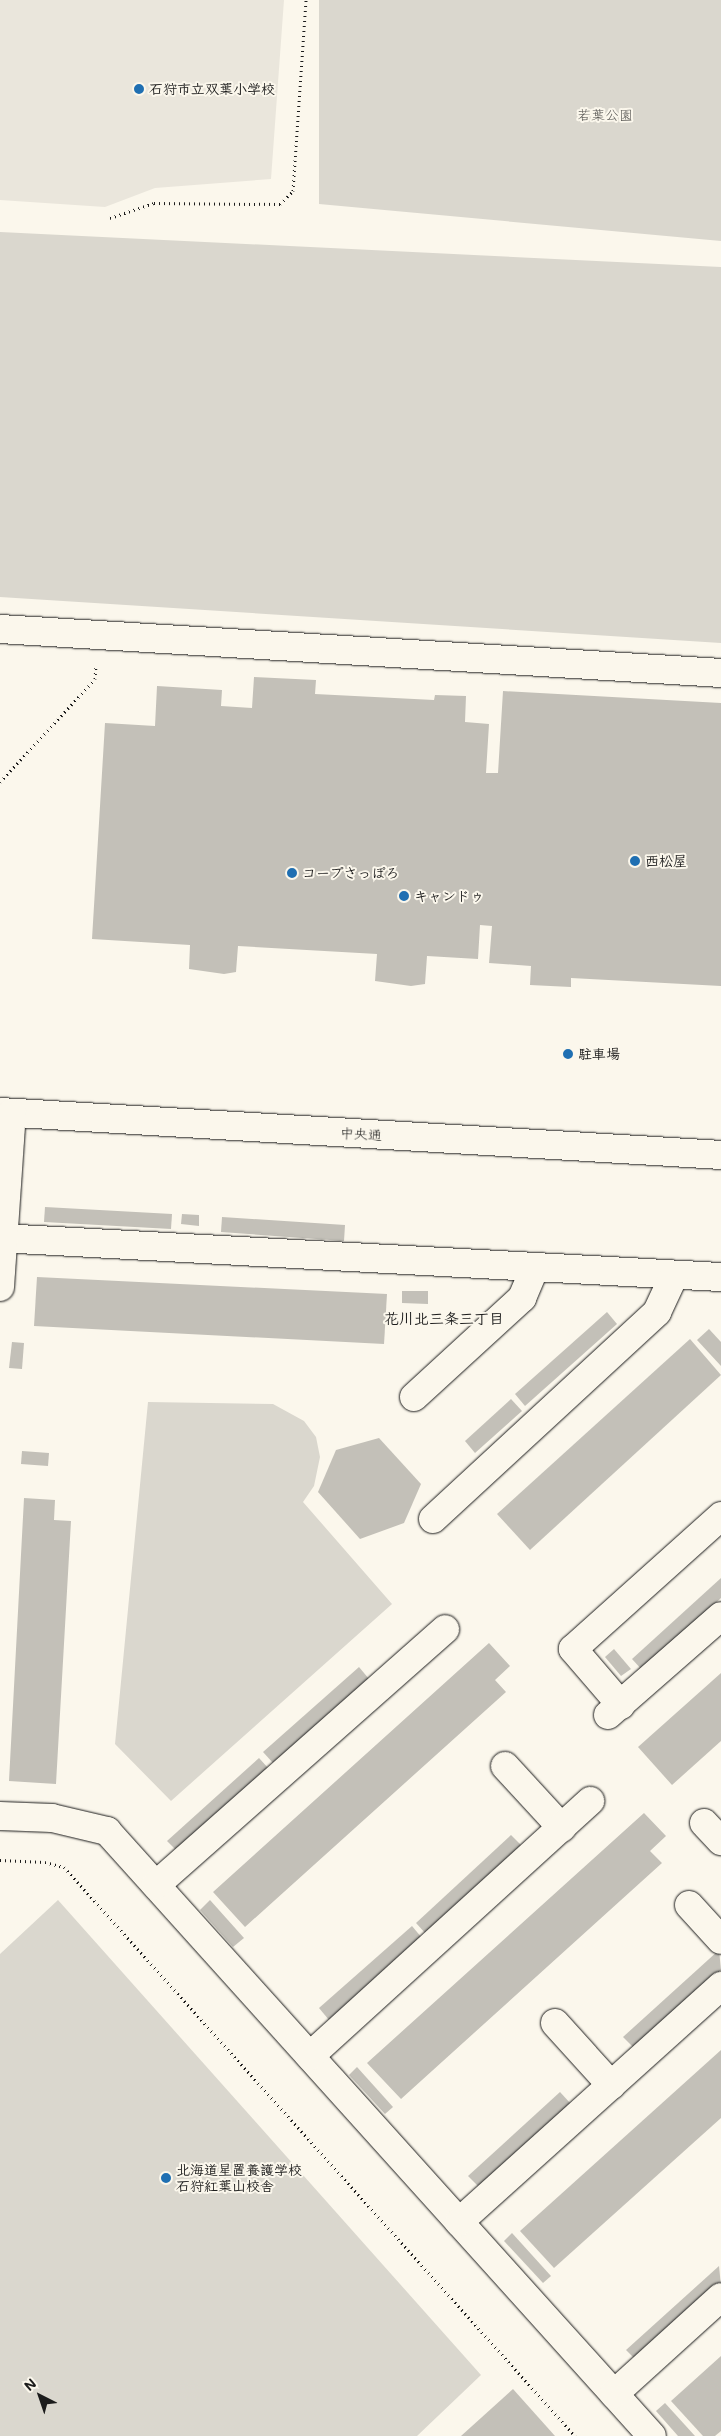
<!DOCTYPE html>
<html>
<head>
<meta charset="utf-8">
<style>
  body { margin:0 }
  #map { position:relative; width:721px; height:2436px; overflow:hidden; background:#fbf7ec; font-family:Mali,"Klee One",sans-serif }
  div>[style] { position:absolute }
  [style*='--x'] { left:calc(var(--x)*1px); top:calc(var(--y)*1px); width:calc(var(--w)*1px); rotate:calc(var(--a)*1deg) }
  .built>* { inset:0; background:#eae6dc }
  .green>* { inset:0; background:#dad7ce }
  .building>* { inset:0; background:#c3c0b8 }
  .path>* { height:3px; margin-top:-1.5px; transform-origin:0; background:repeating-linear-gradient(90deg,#1c1c1c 0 1px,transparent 0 5px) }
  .roads { filter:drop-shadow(0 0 1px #1c1c1c) drop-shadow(0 0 1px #1c1c1c) }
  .minor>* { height:28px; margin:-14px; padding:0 14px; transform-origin:14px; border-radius:14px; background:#fbf7ec }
  .dots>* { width:14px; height:14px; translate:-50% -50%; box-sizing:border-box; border:2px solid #fbf7ec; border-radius:50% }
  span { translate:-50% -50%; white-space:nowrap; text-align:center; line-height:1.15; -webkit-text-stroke:4px #fbf7ec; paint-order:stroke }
  .poi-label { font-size:14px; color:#1c1c1c; font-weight:700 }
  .left { translate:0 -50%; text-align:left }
  .park-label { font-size:14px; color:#555451 }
  .street-label { font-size:14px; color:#1c1c1c }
  .neighbourhood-label { font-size:15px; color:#1c1c1c; font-weight:700 }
  .north { position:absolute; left:15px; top:2371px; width:50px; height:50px; -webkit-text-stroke:4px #fbf7ec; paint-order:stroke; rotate:319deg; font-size:14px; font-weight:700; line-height:20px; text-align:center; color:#1c1c1c }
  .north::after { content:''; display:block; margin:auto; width:18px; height:22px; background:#1c1c1c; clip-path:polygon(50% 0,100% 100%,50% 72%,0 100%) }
</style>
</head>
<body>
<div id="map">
  <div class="built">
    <div style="clip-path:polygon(0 0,284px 0,271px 179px,155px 188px,105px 207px,0 200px)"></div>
  </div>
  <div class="green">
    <div style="clip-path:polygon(319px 0,721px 0,721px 241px,319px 204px)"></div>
    <div style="clip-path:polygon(0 232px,721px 267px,721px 643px,0 597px)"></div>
    <div style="clip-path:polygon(148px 1402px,273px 1404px,304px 1421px,316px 1437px,320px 1457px,314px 1486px,303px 1502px,392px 1604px,171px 1801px,115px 1744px)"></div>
    <div style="clip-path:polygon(58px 1900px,481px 2375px,417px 2436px,0 2436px,0 1954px)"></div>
  </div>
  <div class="building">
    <div style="clip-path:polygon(254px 677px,316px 680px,315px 694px,434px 700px,435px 695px,466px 696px,465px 722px,489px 724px,486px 773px,498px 773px,503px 691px,721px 703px,721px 986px,571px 978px,571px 987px,530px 985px,531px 966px,489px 963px,492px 926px,480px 925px,478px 959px,427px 956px,425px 984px,411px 986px,375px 981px,377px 954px,238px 946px,236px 972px,224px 974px,189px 969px,190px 945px,92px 939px,105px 723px,155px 726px,157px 686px,222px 690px,221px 706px,252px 708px)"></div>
    <div style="clip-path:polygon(45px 1207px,172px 1214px,171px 1229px,44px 1222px)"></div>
    <div style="clip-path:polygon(182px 1214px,199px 1215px,199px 1226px,181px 1224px)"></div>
    <div style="clip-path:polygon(222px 1217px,345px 1225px,344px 1241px,221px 1232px)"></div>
    <div style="clip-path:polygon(37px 1277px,387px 1294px,384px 1344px,34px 1326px)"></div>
    <div style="clip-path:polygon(402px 1291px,428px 1291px,428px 1304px,402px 1303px)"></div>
    <div style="clip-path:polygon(607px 1312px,617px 1324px,525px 1406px,515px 1394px)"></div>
    <div style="clip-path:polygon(709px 1329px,721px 1342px,721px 1366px,697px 1340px)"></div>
    <div style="clip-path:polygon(690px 1339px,721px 1375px,530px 1550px,497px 1514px)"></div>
    <div style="clip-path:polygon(12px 1342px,24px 1343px,22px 1369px,9px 1368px)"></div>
    <div style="clip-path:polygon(511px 1399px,522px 1411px,475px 1453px,465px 1441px)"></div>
    <div style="clip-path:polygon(379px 1438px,421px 1484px,404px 1523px,360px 1539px,318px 1492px,336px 1450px)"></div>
    <div style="clip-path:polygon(22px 1451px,49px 1453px,48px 1466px,21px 1464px)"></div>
    <div style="clip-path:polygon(24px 1498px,55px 1500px,54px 1520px,71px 1521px,56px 1784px,9px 1781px)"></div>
    <div style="clip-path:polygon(721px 1578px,721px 1598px,643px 1671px,632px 1659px)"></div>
    <div style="clip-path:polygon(489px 1643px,510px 1666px,495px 1680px,506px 1692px,245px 1927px,213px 1892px)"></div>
    <div style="clip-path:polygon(614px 1649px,631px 1669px,621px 1676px,605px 1657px)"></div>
    <div style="clip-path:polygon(359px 1667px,369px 1679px,273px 1763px,263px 1752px)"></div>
    <div style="clip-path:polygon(721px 1673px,721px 1741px,672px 1785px,638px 1747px)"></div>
    <div style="clip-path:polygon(259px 1758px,269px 1769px,177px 1851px,167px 1841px)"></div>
    <div style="clip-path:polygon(644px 1813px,666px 1836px,650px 1851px,662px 1863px,401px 2099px,367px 2063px)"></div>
    <div style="clip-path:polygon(511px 1835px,522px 1846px,426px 1934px,416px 1923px)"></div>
    <div style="clip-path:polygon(210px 1900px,244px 1938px,233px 1947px,200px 1910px)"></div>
    <div style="clip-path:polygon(412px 1926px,422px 1938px,329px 2020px,319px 2008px)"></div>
    <div style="clip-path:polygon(719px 1950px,721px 1970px,634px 2048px,623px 2037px)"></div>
    <div style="clip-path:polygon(721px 2050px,721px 2118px,554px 2268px,520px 2231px)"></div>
    <div style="clip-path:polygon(357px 2067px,393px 2107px,385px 2114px,349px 2075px)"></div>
    <div style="clip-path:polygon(560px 2092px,571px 2104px,479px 2187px,468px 2176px)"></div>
    <div style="clip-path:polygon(512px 2233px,551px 2276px,543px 2283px,504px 2241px)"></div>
    <div style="clip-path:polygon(719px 2266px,721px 2286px,637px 2361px,626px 2350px)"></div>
    <div style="clip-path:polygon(721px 2356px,721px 2431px,715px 2436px,703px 2436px,671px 2401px)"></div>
    <div style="clip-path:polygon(513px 2389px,555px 2436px,461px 2436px)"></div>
    <div style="clip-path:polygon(665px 2403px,695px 2436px,678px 2436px,656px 2411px)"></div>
  </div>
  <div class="path">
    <div style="--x:110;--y:218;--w:46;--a:-18.8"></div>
    <div style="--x:154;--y:203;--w:126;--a:0.5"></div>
    <div style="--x:280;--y:204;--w:18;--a:-45"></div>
    <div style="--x:293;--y:191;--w:191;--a:-86.1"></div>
    <div style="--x:0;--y:782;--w:140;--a:-47.3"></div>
    <div style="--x:95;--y:679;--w:14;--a:-86"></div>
    <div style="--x:0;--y:1860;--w:45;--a:2.5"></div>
    <div style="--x:45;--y:1862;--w:20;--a:15"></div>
    <div style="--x:64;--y:1867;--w:765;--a:48.07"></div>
  </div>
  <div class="roads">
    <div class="minor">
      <div style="--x:0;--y:629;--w:722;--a:3.49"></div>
      <div style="--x:0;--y:1112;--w:722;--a:3.41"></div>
      <div style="--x:0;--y:1238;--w:722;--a:3.1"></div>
      <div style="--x:0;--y:1287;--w:174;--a:-86.1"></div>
      <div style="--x:414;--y:1397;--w:147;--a:-42.5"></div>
      <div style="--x:522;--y:1298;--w:33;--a:-67"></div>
      <div style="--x:433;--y:1519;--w:305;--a:-42.7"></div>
      <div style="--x:657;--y:1312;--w:40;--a:-65"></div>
      <div style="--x:621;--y:1705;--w:74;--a:-130.6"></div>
      <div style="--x:573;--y:1649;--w:199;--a:-41.9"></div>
      <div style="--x:608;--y:1715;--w:150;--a:-41.2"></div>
      <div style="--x:505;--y:1766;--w:84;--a:47.4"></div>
      <div style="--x:0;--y:1816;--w:52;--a:2.2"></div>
      <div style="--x:52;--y:1818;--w:57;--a:13.3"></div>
      <div style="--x:107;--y:1831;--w:814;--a:47.99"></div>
      <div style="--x:704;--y:1823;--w:25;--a:47"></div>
      <div style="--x:156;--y:1885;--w:386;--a:-41.5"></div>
      <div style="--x:689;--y:1905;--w:47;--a:47.6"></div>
      <div style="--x:555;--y:2023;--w:84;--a:47.9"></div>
      <div style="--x:310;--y:2056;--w:379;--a:-42.3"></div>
      <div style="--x:459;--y:2222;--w:353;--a:-42"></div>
      <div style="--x:614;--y:2394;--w:144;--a:-42.2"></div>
    </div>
  </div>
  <div class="dots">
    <div style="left:139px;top:89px;background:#1f6fb2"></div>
    <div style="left:635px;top:861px;background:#1f6fb2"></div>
    <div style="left:292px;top:873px;background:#1f6fb2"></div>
    <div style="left:404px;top:896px;background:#1f6fb2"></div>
    <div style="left:568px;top:1054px;background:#1f6fb2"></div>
    <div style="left:166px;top:2178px;background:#1f6fb2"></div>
  </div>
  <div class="poi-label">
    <span class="left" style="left:149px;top:89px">石狩市立双葉小学校</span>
    <span class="left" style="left:645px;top:861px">西松屋</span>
    <span class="left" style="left:302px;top:873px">コープさっぽろ</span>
    <span class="left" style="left:414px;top:896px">キャンドゥ</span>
    <span class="left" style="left:578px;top:1054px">駐車場</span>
    <span class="left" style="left:176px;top:2178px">北海道星置養護学校<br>石狩紅葉山校舎</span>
  </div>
  <div class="park-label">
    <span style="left:605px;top:115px">若葉公園</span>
  </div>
  <div class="street-label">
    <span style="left:361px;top:1134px;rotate:3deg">中央通</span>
  </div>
  <div class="neighbourhood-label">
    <span style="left:444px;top:1319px">花川北三条三丁目</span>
  </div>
  <div class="north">N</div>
</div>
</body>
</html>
